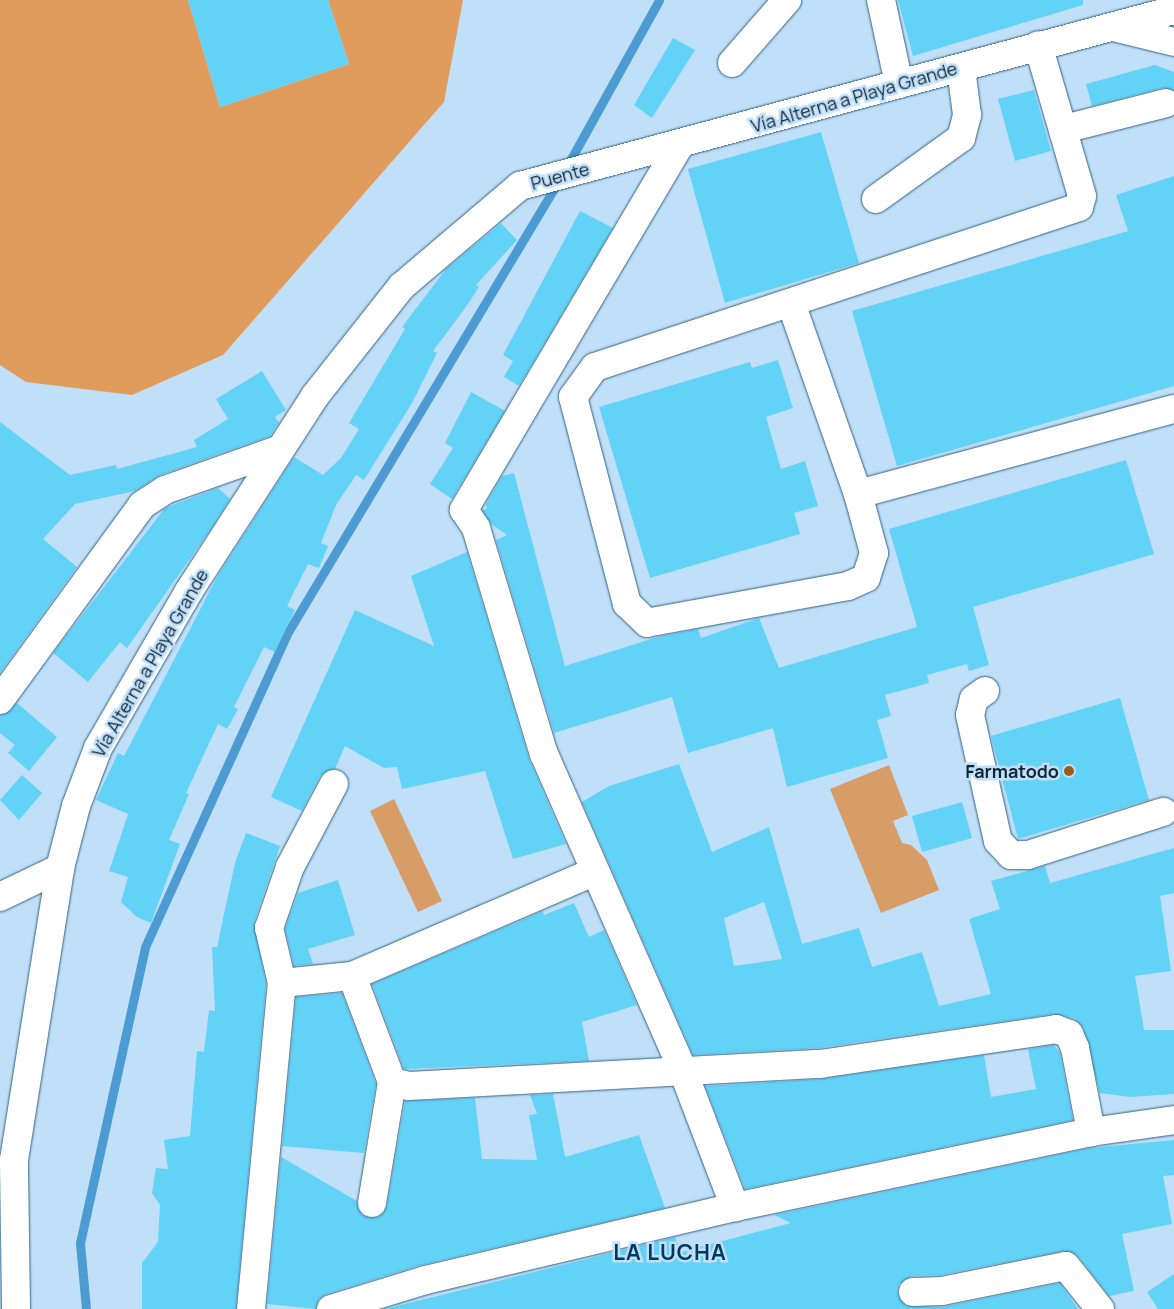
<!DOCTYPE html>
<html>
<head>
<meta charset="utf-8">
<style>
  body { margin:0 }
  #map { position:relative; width:1174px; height:1309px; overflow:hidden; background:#c0dff8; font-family:Manrope,sans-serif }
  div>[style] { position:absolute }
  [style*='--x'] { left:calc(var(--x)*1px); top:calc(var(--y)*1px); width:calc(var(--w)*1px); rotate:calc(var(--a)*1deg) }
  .green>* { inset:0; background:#d89d67 }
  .forest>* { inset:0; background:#e09c5d }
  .stream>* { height:9px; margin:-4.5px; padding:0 4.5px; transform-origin:4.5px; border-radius:4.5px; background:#4d9bd3 }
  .building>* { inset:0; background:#62d2f7 }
  .roads { filter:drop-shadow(0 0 1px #2f6185) drop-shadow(0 0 1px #2f6185) }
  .minor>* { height:28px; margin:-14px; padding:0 14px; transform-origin:14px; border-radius:14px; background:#fff }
  .dots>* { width:14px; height:14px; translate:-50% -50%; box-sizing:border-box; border:2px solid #c0dff8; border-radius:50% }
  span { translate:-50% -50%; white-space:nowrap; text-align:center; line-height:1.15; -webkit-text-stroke:5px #c0dff8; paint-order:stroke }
  .street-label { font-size:18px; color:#112635 }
  .poi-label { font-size:18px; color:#112635; font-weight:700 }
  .right { translate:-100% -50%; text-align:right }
  .district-label { font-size:22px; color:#00395b; font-weight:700; letter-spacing:1px }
</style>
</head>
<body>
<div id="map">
  <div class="green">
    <div style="clip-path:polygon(889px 765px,908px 815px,893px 821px,902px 843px,911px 845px,927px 860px,939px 890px,881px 913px,830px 789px)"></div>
    <div style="clip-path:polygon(394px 799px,442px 901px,418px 912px,370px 811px)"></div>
  </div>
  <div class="forest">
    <div style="clip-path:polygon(0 0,188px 0,220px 107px,349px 64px,328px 0,463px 0,444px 102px,223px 355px,132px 395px,26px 382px,0 365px)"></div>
  </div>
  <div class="stream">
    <div style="--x:566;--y:168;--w:192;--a:-61"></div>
    <div style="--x:86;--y:1309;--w:66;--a:-95.2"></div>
    <div style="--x:80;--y:1243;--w:303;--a:-77.6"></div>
    <div style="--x:145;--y:947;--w:346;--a:-65.6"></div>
    <div style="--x:288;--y:632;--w:525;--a:-59.04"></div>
  </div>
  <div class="building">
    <div style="clip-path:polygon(188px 0,328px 0,349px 64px,220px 107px)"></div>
    <div style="clip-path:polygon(898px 0,1083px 0,1083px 5px,913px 56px)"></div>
    <div style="clip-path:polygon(673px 38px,695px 50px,652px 118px,634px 105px)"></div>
    <div style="clip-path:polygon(1155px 65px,1174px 72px,1174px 90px,1162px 88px,1092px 106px,1086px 84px)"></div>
    <div style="clip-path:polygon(1034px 90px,1051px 151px,1015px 161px,998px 99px)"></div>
    <div style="clip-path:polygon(821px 132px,859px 263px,725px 303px,688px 169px)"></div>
    <div style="clip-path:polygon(1174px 176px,1174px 386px,897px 466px,852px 311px,1128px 231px,1116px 195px)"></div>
    <div style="clip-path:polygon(580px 211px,613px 228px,519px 386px,504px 377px,513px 361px,503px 355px)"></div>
    <div style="clip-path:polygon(501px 223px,517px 240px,476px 285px,479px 287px,463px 311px,433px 351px,437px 353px,412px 403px,364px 480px,356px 475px,336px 505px,321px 543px,328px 546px,319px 568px,308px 564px,287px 606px,295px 610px,275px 652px,264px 647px,234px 707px,238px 709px,227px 729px,218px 724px,186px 793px,189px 794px,169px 840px,180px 844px,151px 923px,137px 917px,121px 902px,128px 877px,109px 871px,128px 814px,96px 800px,118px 753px,124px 756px,217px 577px,294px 457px,323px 475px,341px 458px,359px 429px,349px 423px,405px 329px,402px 327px,446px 269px)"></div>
    <div style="clip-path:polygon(778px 360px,793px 408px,766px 417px,781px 469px,805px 461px,818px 506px,794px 513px,800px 534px,650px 578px,599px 407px,750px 362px,752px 368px)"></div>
    <div style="clip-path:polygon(262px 371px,286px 410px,275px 417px,279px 423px,270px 436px,160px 475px,135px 491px,75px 504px,43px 539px,77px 567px,0 673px,0 422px,70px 475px,116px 465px,117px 469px,197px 447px,194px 440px,228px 419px,216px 399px)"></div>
    <div style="clip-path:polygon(471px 392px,505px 411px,452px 499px,430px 484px,453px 448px,445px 443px)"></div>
    <div style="clip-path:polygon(1126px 460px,1154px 554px,973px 607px,989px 665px,969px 671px,967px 664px,927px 675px,929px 683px,885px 695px,891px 716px,877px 720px,888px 758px,787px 787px,773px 728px,688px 753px,672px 697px,554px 733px,496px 540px,507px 535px,491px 524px,482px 510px,487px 509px,486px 504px,502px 476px,514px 473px,565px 666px,661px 636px,698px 629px,701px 638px,759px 618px,779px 668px,917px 627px,889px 529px)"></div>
    <div style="clip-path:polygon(218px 488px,230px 499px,211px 529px,127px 648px,120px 642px,88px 682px,53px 653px,165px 508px)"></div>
    <div style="clip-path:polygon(467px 552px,529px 759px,566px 844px,513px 859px,485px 771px,402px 789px,397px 767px,384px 768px,345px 746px,335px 769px,320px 776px,302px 811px,271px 797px,355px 610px,434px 646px,411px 576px)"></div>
    <div style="clip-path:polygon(1120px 698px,1149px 800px,1018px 839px,991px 736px)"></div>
    <div style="clip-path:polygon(17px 703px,57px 737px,29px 771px,8px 753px,15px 745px,0 733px,0 715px)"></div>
    <div style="clip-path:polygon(evenodd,679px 764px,712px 852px,769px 827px,802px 944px,859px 928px,872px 967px,922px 952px,939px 1006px,991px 994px,969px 919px,1000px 909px,991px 881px,1045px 866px,1050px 883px,1174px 848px,1174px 893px,1160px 896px,1171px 971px,1135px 976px,1144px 1030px,1174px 1030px,1174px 1094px,1130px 1097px,1100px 1093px,1083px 1028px,1075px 1019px,1054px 1014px,818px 1048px,693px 1055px,582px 802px,609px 786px,679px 764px,764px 902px,782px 959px,734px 966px,724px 918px,764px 902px)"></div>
    <div style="clip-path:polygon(22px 775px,42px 793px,19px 820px,0 800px)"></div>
    <div style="clip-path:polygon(962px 802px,972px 838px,922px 852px,912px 816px)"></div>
    <div style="clip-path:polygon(246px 833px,280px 846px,254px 923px,266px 984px,236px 1309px,142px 1309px,142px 1263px,158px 1242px,160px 1205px,152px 1193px,156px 1168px,168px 1169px,164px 1140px,190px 1136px,197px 1051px,204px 1052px,209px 1010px,215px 1011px,212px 947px,217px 947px,235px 863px)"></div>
    <div style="clip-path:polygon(338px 880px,355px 935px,308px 949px,313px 964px,294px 966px,285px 929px,298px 893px)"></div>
    <div style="clip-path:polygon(574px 903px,589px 937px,604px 930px,637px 1005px,582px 1022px,589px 1061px,404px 1069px,372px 984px,543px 911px,544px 915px)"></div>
    <div style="clip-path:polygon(342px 993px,376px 1084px,364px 1153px,282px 1146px,296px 997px)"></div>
    <div style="clip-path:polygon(1054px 1045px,1060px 1053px,1073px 1120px,745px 1189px,705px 1086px,822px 1079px,984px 1055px,991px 1097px,1036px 1089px,1028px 1049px)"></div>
    <div style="clip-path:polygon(553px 1094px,565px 1157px,639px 1135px,665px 1208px,421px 1265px,326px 1294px,319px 1299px,316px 1309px,267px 1304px,281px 1157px,357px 1201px,362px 1215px,377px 1218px,387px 1206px,405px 1101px,475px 1098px,482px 1159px,537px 1160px,529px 1115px,537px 1114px,530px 1095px)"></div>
    <div style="clip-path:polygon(1174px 1140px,1174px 1175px,1163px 1176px,1172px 1224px,1122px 1234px,1134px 1291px,1109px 1296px,1078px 1256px,1063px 1251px,940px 1275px,912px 1276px,899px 1284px,897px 1292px,906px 1306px,943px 1307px,1060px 1283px,1078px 1309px,385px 1309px,675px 1237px,681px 1252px,791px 1223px,774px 1215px,1090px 1148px)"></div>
    <div style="clip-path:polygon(1174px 1274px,1174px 1309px,1158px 1309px,1147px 1292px)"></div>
  </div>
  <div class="roads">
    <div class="minor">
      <div style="--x:881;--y:0;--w:86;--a:77.9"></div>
      <div style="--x:1113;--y:27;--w:63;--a:13.8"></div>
      <div style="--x:732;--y:63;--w:84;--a:-48.9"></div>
      <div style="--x:1064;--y:129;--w:105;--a:-14.3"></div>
      <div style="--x:679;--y:146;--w:423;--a:120.6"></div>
      <div style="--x:464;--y:510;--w:22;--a:56"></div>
      <div style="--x:476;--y:528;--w:236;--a:73.3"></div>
      <div style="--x:544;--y:754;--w:346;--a:66.3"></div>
      <div style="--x:683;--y:1071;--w:146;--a:69.1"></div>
      <div style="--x:876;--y:199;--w:105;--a:-35.7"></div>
      <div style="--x:961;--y:138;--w:24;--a:-75"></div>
      <div style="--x:967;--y:115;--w:47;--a:-97.3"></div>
      <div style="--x:791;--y:303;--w:202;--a:70.7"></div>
      <div style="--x:858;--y:494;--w:61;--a:74.8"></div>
      <div style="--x:874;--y:553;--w:26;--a:108"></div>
      <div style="--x:866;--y:578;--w:20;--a:156"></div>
      <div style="--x:848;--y:586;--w:204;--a:169.6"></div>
      <div style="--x:647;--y:623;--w:28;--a:-136"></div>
      <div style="--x:627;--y:604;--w:214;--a:-104.6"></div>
      <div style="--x:573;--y:397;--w:37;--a:-54"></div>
      <div style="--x:595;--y:367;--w:510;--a:-18.29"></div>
      <div style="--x:1079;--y:207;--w:11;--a:-75"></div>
      <div style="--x:1082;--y:196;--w:157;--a:-106.2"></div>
      <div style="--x:858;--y:494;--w:327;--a:-15.1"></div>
      <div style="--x:985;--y:691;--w:14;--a:144"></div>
      <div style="--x:974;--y:699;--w:16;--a:104"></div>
      <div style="--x:970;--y:715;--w:129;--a:77.5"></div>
      <div style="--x:998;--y:841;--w:19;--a:47"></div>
      <div style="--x:1011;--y:855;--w:17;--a:0"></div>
      <div style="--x:1028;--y:855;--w:142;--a:-17.7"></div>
      <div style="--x:0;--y:700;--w:241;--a:-53.9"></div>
      <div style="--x:142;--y:505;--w:27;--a:-33"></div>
      <div style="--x:165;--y:490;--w:120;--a:-19.5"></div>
      <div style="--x:0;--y:897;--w:67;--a:-25.8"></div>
      <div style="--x:352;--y:976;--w:113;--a:69.3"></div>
      <div style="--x:392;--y:1082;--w:17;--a:13"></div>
      <div style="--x:409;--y:1086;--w:412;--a:-3.1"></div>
      <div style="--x:820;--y:1064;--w:239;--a:-8.4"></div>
      <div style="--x:1056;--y:1029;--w:14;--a:21"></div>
      <div style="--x:1069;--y:1034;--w:15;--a:67"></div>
      <div style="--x:1075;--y:1048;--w:86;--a:79.2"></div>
      <div style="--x:282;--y:983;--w:70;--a:-5.7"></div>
      <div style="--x:352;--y:976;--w:262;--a:-23.3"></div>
      <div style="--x:372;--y:1203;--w:123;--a:-80.6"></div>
      <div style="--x:913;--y:1292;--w:29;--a:-2"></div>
      <div style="--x:942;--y:1291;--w:126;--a:-11.4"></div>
      <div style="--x:1066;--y:1266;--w:55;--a:51.7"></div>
      <div style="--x:16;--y:1309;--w:149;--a:-90.8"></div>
      <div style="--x:14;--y:1160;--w:296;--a:-81"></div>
      <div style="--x:60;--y:868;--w:64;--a:-75.5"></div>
      <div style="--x:76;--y:806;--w:62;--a:-69.2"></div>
      <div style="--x:98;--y:748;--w:181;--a:-59.9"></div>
      <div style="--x:189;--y:591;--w:232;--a:-57.1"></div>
      <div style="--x:315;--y:396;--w:140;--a:-51.7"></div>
      <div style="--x:402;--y:286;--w:155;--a:-40.3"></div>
      <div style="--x:520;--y:186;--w:677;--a:-15.06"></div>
      <div style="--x:251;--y:1309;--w:327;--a:-84.6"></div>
      <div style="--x:282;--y:983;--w:57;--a:-103.3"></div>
      <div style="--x:269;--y:928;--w:65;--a:-71"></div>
      <div style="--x:290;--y:867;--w:94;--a:-62.1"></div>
      <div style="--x:331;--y:1309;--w:99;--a:-17"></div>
      <div style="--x:426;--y:1280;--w:318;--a:-13.3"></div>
      <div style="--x:735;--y:1207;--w:364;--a:-11.9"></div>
      <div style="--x:1091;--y:1132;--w:84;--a:-8.2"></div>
    </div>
  </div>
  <div class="dots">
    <div style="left:1069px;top:771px;background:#985d1e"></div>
  </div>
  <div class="street-label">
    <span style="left:854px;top:97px;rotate:-16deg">Vía Alterna a Playa Grande</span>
    <span style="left:560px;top:176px;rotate:-15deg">Puente</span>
    <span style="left:150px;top:663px;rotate:-60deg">Vía Alterna a Playa Grande</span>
  </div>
  <div class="poi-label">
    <span class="right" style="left:1059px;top:771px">Farmatodo</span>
  </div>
  <div class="district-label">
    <span style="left:670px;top:1253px">LA LUCHA</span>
  </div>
</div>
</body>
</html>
